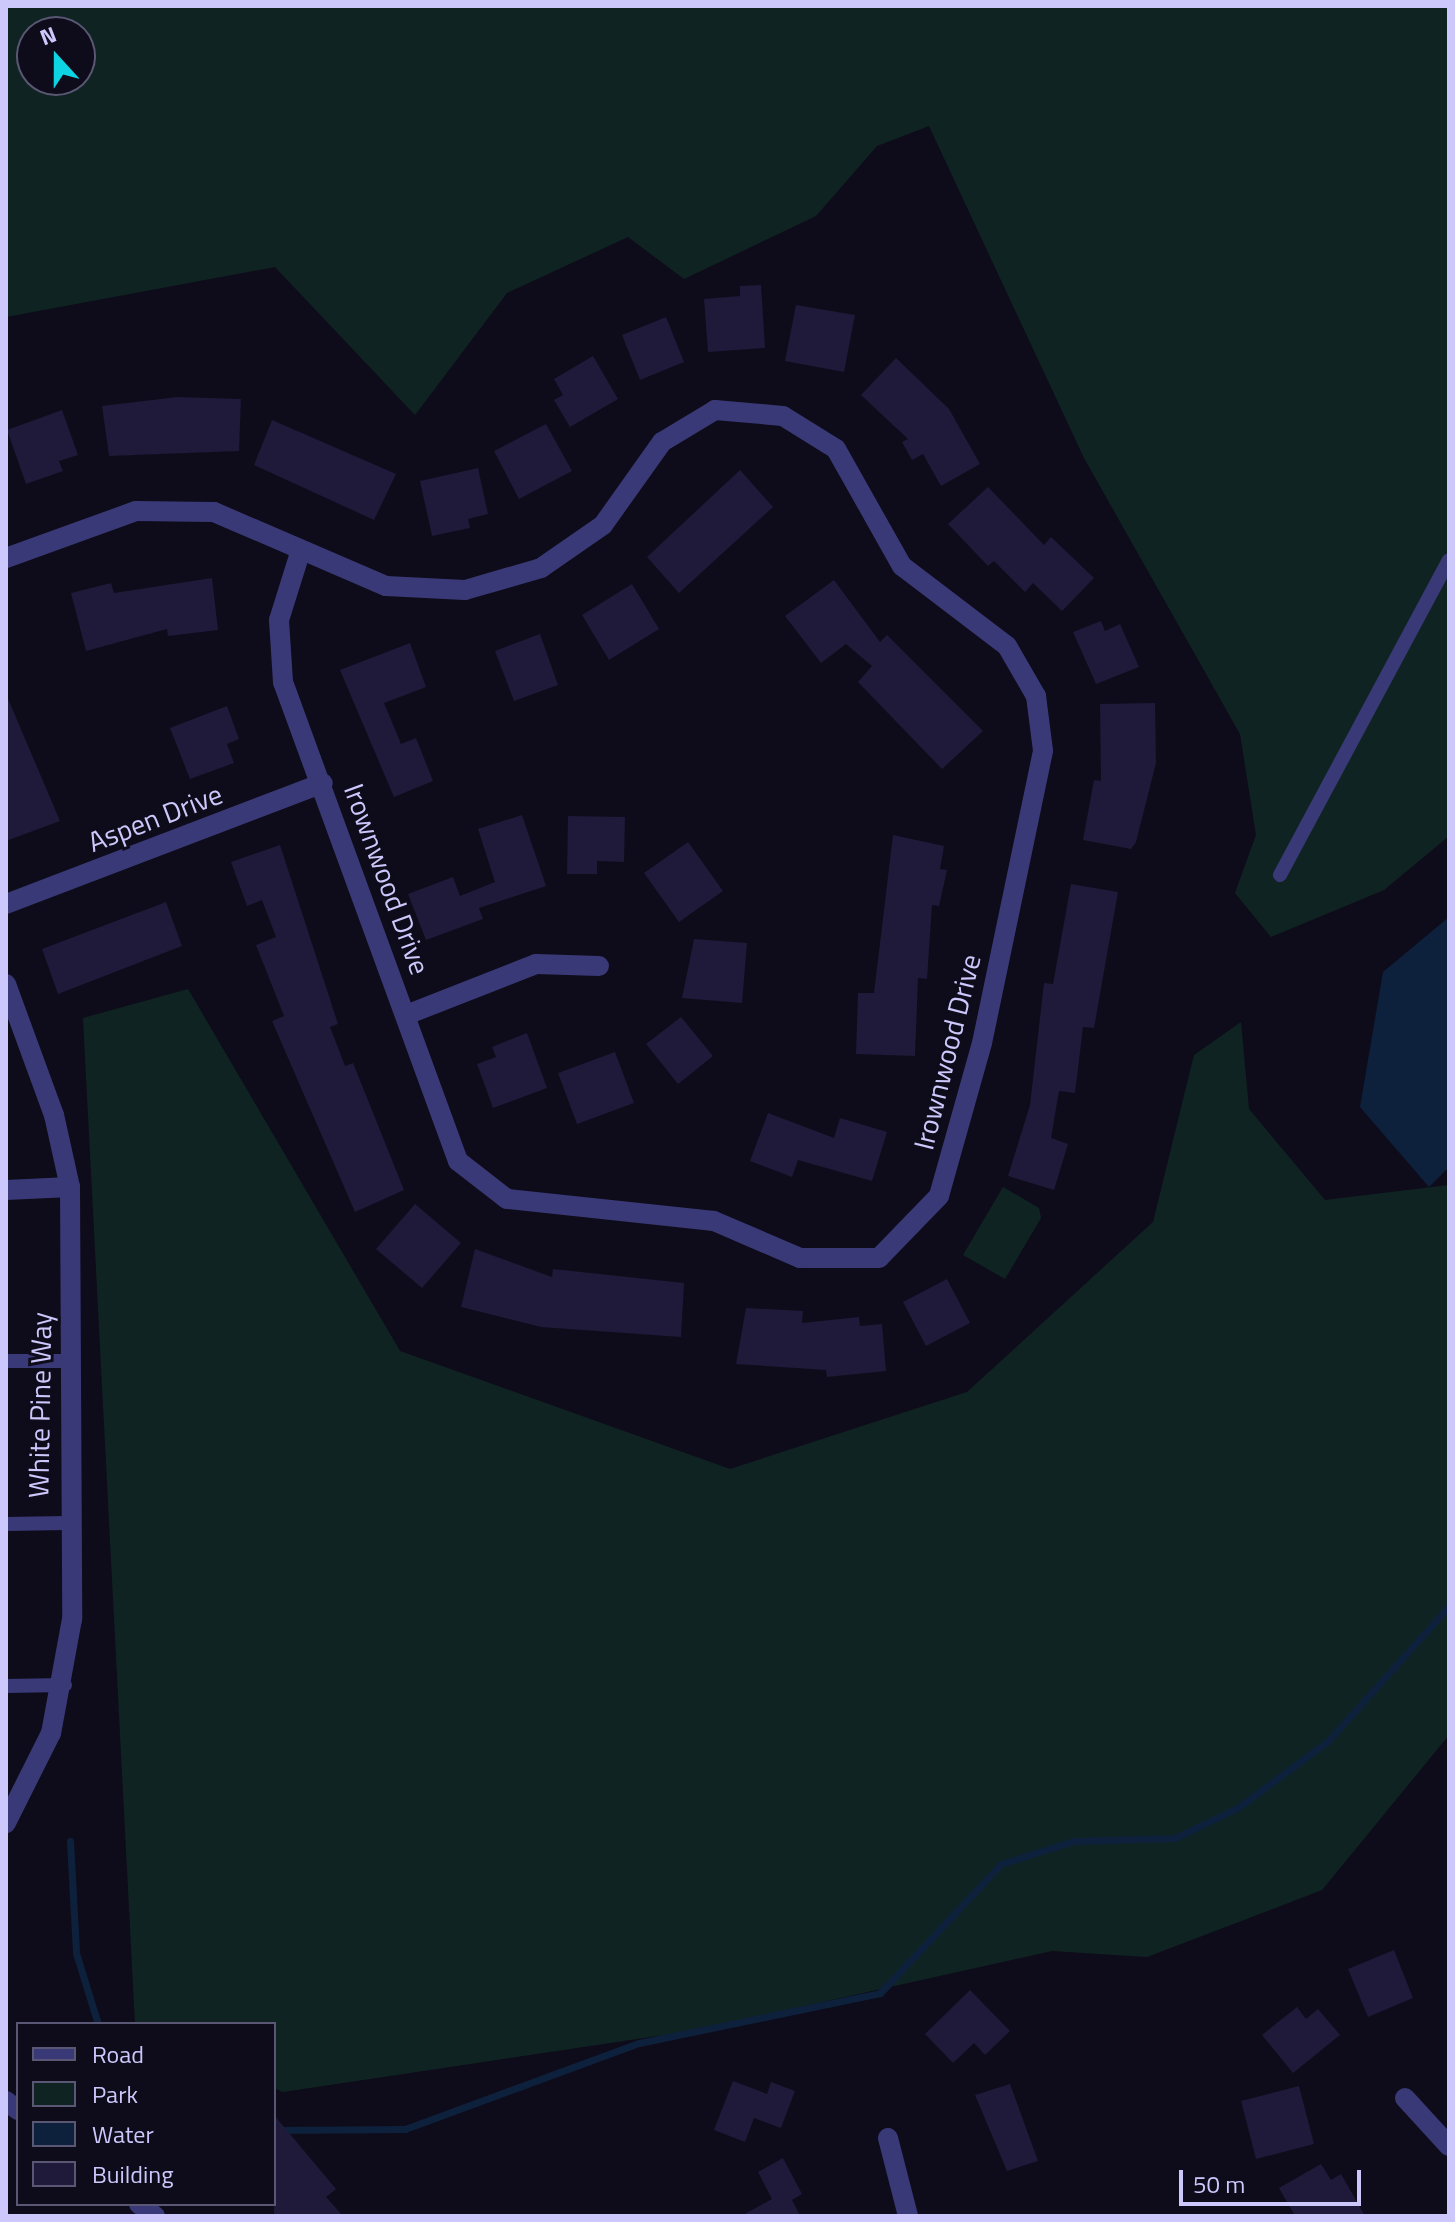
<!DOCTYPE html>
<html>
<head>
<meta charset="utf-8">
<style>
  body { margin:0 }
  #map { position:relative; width:1455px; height:2222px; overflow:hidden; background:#0e0c1a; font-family:"Titillium Web",sans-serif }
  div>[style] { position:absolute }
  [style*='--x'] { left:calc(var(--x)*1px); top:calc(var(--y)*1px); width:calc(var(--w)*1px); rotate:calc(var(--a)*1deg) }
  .green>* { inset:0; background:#0f2422 }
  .water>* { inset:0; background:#0e213c }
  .stream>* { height:7px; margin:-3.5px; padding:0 3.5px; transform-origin:3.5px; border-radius:3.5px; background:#0e213c }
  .building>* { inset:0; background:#1f193a }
  .service>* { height:14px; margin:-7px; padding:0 7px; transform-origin:7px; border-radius:7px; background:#3a3977 }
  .minor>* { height:20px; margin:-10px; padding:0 10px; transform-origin:10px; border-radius:10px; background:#3a3977 }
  span { translate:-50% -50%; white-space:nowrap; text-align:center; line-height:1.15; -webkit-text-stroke:6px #0e0c1a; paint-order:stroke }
  .street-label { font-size:28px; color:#ccc8fc }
  .frame { position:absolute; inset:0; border:8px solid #ccc8fc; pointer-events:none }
  .legend { position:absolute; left:16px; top:2022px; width:260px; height:184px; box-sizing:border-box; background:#0e0c1a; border:2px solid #5a5774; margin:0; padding:10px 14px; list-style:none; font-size:24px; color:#ccc8fc }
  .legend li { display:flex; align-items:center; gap:16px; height:40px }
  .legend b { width:40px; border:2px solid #5a5774 }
  .north { position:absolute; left:16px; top:16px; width:80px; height:80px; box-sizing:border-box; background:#0e0c1a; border:2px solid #5a5774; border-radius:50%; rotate:339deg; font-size:22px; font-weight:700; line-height:32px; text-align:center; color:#ccc8fc }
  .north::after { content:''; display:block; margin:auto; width:28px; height:36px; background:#0dd3e2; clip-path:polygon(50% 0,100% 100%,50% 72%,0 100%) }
  .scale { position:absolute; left:1179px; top:2170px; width:182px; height:36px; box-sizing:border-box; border:4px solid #ccc8fc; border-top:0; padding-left:10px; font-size:24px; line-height:28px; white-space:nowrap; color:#ccc8fc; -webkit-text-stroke:6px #0e0c1a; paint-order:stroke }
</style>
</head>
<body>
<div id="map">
  <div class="green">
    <div style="clip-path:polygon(evenodd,6px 6px,1449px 6px,1449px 836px,1384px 890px,1271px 937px,1235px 893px,1256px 835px,1240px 734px,1084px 458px,929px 126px,877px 146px,816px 216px,684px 279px,628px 237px,507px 293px,415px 415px,275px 267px,6px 317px,6px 6px,32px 32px,80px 32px,80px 80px,32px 80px,32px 32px)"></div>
    <div style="clip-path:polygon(188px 989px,400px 1351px,730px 1469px,967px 1392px,1153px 1222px,1194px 1055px,1241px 1022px,1249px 1109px,1325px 1200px,1449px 1185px,1449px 1735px,1322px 1890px,1147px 1957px,1052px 1951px,697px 2030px,283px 2092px,274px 2088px,274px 2024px,135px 2024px,83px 1018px)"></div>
    <div style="clip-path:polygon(1003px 1187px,1039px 1208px,1041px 1218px,1005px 1279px,963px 1255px)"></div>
  </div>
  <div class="water">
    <div style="clip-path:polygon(1449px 917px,1449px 1167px,1429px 1187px,1360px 1107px,1383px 972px)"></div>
  </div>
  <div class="stream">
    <div style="--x:70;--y:1841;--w:112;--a:86.9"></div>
    <div style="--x:76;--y:1953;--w:74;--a:72.8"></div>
    <div style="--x:274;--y:2130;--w:131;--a:-0.4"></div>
    <div style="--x:405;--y:2129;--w:249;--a:-20.2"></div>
    <div style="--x:639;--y:2043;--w:246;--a:-11.7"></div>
    <div style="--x:880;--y:1993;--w:177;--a:-46.8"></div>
    <div style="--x:1001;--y:1864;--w:77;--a:-17.5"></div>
    <div style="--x:1074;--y:1841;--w:101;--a:-1.7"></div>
    <div style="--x:1175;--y:1838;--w:71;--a:-25.8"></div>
    <div style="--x:1239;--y:1807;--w:111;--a:-36.6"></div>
    <div style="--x:1328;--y:1741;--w:181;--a:-48.1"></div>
  </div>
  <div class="building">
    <div style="clip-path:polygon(761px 285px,765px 348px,708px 352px,704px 299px,740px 296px,740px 286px)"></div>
    <div style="clip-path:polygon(796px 305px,855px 315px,844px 372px,785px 361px)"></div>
    <div style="clip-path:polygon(666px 317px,684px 362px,640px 380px,622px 335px)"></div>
    <div style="clip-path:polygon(593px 356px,618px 399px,570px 427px,554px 400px,563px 395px,554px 379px)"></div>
    <div style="clip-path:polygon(896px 358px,949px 409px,980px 464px,941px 486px,923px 454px,912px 460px,902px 442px,908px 439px,861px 395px)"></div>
    <div style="clip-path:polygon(177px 397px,241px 399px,239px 451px,109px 456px,102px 406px)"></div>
    <div style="clip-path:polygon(62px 410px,78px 455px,59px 461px,63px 471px,26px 484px,7px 430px)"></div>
    <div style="clip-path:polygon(272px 420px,396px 474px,374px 520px,254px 465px)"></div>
    <div style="clip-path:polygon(546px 424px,572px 471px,519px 499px,494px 451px)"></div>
    <div style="clip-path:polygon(478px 468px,488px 514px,468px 519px,470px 528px,432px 536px,420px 481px)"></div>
    <div style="clip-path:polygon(740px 470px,773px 507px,679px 593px,647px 557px)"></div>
    <div style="clip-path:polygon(988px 487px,1044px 545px,1051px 537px,1094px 578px,1062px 611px,1033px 583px,1025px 592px,994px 561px,988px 566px,948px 524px)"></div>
    <div style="clip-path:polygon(212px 578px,218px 630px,168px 636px,167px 629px,86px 651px,71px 593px,111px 583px,114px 593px)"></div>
    <div style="clip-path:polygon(834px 580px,880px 642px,887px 635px,983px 731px,942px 769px,858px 682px,872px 666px,846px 644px,821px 663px,785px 616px)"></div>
    <div style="clip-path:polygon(632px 584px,659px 629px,609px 660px,582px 615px)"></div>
    <div style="clip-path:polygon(1101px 621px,1105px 631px,1120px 624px,1139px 667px,1096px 684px,1073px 632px)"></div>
    <div style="clip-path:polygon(540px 634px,558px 685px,514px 701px,495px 651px)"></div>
    <div style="clip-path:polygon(410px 643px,426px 687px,384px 703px,401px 744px,416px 738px,433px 781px,394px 797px,340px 670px)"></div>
    <div style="clip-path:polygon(6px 694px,60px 821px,6px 841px)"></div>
    <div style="clip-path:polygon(1155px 703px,1156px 763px,1136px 842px,1131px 849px,1083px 840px,1094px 780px,1101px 781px,1100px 704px)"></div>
    <div style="clip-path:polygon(227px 706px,239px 739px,227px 744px,234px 763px,190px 779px,170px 728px)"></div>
    <div style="clip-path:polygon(522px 815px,546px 886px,479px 908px,483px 919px,426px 940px,408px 894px,453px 877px,460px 896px,495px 882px,478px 829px)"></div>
    <div style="clip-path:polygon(568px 816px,625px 817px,624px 862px,597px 861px,597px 874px,567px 874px)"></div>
    <div style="clip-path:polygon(893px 835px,944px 846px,940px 869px,947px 870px,939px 906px,932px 905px,927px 979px,918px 978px,915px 1056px,856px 1054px,858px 993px,874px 993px)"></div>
    <div style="clip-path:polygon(688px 842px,723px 891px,679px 922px,644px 873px)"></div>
    <div style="clip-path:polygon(280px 845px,338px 1024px,330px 1027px,345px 1066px,353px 1063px,404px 1190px,355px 1212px,272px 1021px,284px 1016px,256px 945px,276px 937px,262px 900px,247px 906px,231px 862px)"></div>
    <div style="clip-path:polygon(1071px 884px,1118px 892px,1094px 1028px,1083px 1027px,1075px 1093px,1059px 1091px,1051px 1138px,1068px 1144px,1054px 1190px,1008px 1176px,1030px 1105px,1044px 983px,1053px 984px)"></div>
    <div style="clip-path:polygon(166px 902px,182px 946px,58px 994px,42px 949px)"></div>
    <div style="clip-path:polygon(694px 939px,747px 943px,742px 1003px,682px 998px)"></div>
    <div style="clip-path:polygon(681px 1017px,713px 1056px,678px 1084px,646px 1044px)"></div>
    <div style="clip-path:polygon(527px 1033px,547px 1088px,493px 1108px,477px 1064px,496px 1057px,492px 1047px)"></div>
    <div style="clip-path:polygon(615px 1052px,634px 1103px,577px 1124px,558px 1073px)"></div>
    <div style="clip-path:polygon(768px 1113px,834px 1138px,840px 1118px,887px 1132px,872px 1181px,798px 1160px,792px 1177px,750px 1161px)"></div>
    <div style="clip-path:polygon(415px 1204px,461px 1243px,422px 1288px,376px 1249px)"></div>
    <div style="clip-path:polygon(475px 1249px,552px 1277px,553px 1269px,684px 1283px,681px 1337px,541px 1327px,461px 1307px)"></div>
    <div style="clip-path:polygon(947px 1279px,970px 1323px,926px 1346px,903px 1302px)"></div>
    <div style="clip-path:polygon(746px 1308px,803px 1311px,802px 1323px,859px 1317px,860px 1326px,882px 1324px,886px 1371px,827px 1377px,826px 1370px,736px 1364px)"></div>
    <div style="clip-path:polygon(1394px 1950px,1413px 1998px,1368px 2017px,1348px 1969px)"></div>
    <div style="clip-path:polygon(970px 1990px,1010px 2031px,985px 2055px,974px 2043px,953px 2063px,925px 2034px)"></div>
    <div style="clip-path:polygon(1297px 2007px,1306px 2019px,1318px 2009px,1340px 2035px,1293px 2073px,1262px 2035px)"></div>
    <div style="clip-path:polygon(733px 2081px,767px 2094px,771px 2082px,795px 2091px,781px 2128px,754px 2118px,745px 2142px,714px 2130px)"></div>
    <div style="clip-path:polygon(1010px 2084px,1038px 2161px,1007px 2171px,975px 2095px)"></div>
    <div style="clip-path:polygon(1299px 2086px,1314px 2144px,1256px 2159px,1241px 2101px)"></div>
    <div style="clip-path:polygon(274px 2115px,336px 2189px,326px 2197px,343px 2216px,274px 2216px)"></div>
    <div style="clip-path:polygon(783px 2158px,802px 2194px,792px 2200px,800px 2216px,741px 2216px,772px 2199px,758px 2172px)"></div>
    <div style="clip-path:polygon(1321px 2164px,1331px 2180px,1341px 2174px,1365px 2216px,1295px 2216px,1279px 2188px)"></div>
  </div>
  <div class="service">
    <div style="--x:1280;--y:875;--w:357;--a:-61.8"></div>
    <div style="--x:6;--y:1361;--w:62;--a:0"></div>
    <div style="--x:6;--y:1524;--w:61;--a:-0.9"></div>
    <div style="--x:6;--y:1686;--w:59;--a:-1"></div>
  </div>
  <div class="minor">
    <div style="--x:6;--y:558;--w:138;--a:-19.9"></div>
    <div style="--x:136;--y:511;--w:78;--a:0.7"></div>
    <div style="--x:214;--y:512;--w:187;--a:23.3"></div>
    <div style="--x:386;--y:586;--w:79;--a:2.9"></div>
    <div style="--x:465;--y:590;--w:79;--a:-16.1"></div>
    <div style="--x:541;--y:568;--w:75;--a:-34.7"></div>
    <div style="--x:603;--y:525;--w:102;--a:-54.6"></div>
    <div style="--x:662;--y:442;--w:62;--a:-31.1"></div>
    <div style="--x:715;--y:410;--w:68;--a:5"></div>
    <div style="--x:783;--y:416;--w:62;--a:31.9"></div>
    <div style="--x:836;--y:449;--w:134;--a:60.6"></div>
    <div style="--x:902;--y:566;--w:132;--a:37.3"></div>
    <div style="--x:1007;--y:646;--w:58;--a:59.9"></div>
    <div style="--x:1036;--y:696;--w:55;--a:82.7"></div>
    <div style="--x:1043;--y:751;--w:298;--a:101.8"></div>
    <div style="--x:982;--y:1043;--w:159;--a:105.7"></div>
    <div style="--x:939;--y:1196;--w:86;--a:134.1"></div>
    <div style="--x:879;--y:1258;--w:79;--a:180"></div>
    <div style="--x:800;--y:1258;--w:94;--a:-156.7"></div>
    <div style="--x:714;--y:1221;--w:208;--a:-173.9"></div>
    <div style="--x:507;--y:1199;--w:62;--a:-142.2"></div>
    <div style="--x:458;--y:1161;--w:510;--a:-110.07"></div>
    <div style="--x:283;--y:682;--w:62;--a:-93.7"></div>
    <div style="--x:279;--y:620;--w:73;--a:-72.6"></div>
    <div style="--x:6;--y:904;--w:339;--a:-20.9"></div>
    <div style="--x:6;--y:984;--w:140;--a:69.9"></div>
    <div style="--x:54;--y:1115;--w:74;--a:77.5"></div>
    <div style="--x:70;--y:1187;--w:432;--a:89.7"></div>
    <div style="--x:72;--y:1619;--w:116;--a:100.4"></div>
    <div style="--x:51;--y:1733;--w:101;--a:116.6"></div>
    <div style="--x:406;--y:1015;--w:140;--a:-21.4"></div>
    <div style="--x:536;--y:964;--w:63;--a:1.8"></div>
    <div style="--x:6;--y:1190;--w:64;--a:-2.7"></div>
    <div style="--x:1405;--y:2098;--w:65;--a:47.5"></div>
    <div style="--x:6;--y:2101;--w:15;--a:37"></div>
    <div style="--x:888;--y:2138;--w:81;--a:75.6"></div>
    <div style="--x:139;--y:2204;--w:20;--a:37"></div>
  </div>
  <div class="street-label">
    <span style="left:155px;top:818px;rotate:-21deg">Aspen Drive</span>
    <span style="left:387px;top:879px;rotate:70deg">Irownwood Drive</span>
    <span style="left:947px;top:1052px;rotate:-76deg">Irownwood Drive</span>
    <span style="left:40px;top:1405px;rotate:-89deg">White Pine Way</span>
  </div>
  <div class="frame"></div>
  <ul class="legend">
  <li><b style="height:10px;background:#3a3977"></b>Road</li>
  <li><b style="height:22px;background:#0f2422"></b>Park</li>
  <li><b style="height:22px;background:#0e213c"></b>Water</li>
  <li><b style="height:22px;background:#1f193a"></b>Building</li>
  </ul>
  <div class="north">N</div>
  <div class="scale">50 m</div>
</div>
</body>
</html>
